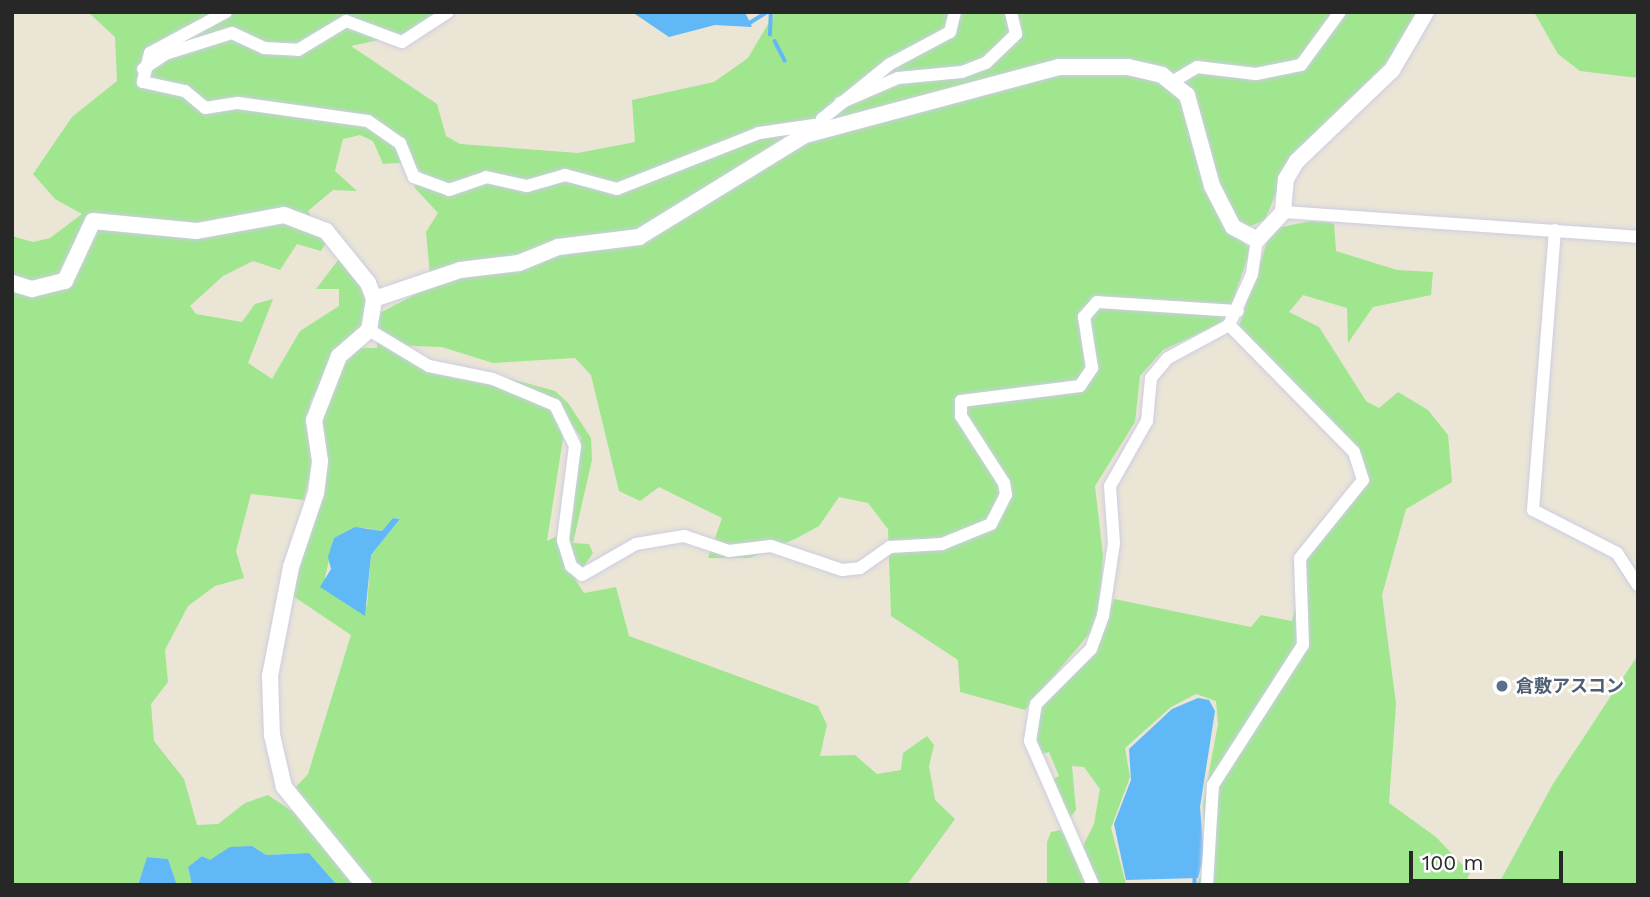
<!DOCTYPE html>
<html>
<head>
<meta charset="utf-8">
<style>
  body { margin:0 }
  #map { position:relative; width:1650px; height:897px; overflow:hidden; background:#ebe5d6; font-family:"Work Sans","Noto Sans JP",sans-serif }
  div>[style] { position:absolute }
  [style*='--x'] { left:calc(var(--x)*1px); top:calc(var(--y)*1px); width:calc(var(--w)*1px); rotate:calc(var(--a)*1deg) }
  .green>* { inset:0; background:#9fe68e }
  .water>* { inset:0; background:#60b8f6 }
  .stream>* { height:3.5px; margin:-1.75px; padding:0 1.75px; transform-origin:1.75px; border-radius:1.75px; background:#60b8f6 }
  .roads { filter:drop-shadow(0 0 2px #cccde1) drop-shadow(0 0 2px #cccde1) }
  .minor>* { height:12px; margin:-6px; padding:0 6px; transform-origin:6px; border-radius:6px; background:#fff }
  .tertiary>* { height:16px; margin:-8px; padding:0 8px; transform-origin:8px; border-radius:8px; background:#fff }
  .dots>* { width:19px; height:19px; translate:-50% -50%; box-sizing:border-box; border:4px solid #fff; border-radius:50% }
  span { translate:-50% -50%; white-space:nowrap; text-align:center; line-height:1.15; -webkit-text-stroke:5px #fff; paint-order:stroke }
  .service-label { font-size:18px; color:#4e5e75; font-weight:700 }
  .left { translate:0 -50%; text-align:left }
  .frame { position:absolute; inset:0; border:14px solid #272727; pointer-events:none }
  .scale { position:absolute; left:1409px; top:851px; width:154px; height:32px; box-sizing:border-box; border:4px solid #272727; border-top:0; padding-left:9px; font-size:21px; line-height:24px; white-space:nowrap; color:#272727; -webkit-text-stroke:5px #fff; paint-order:stroke }
</style>
</head>
<body>
<div id="map">
  <div class="green">
    <div style="clip-path:polygon(evenodd,88px 12px,438px 12px,414px 32px,351px 46px,437px 104px,446px 136px,460px 144px,578px 153px,635px 142px,632px 100px,714px 82px,748px 58px,775px 12px,1420px 12px,1390px 63px,1289px 161px,1265px 220px,1246px 228px,1244px 244px,1251px 248px,1226px 321px,1163px 350px,1140px 376px,1135px 422px,1095px 486px,1103px 555px,1101px 600px,1090px 633px,1025px 710px,960px 692px,958px 660px,891px 616px,888px 529px,868px 503px,839px 497px,819px 526px,795px 539px,750px 558px,708px 558px,722px 518px,659px 487px,640px 501px,619px 491px,591px 375px,575px 358px,493px 363px,442px 347px,386px 345px,545px 401px,564px 432px,547px 541px,569px 530px,581px 438px,555px 400px,507px 378px,555px 391px,568px 403px,591px 438px,592px 460px,573px 543px,589px 544px,593px 553px,575px 579px,584px 593px,616px 587px,629px 636px,818px 706px,827px 725px,820px 756px,855px 755px,877px 774px,901px 770px,903px 753px,927px 736px,934px 745px,929px 766px,935px 800px,955px 819px,907px 885px,337px 885px,309px 853px,266px 855px,252px 846px,210px 860px,202px 856px,188px 867px,192px 885px,177px 885px,168px 859px,147px 857px,138px 885px,12px 885px,12px 236px,33px 242px,50px 238px,82px 214px,55px 199px,33px 174px,72px 117px,117px 81px,115px 37px,88px 12px,360px 135px,373px 141px,383px 164px,411px 162px,423px 174px,414px 187px,438px 213px,426px 232px,431px 286px,378px 314px,377px 348px,359px 348px,342px 360px,320px 422px,293px 596px,351px 635px,308px 774px,294px 789px,301px 804px,292px 811px,268px 795px,245px 803px,218px 824px,197px 825px,184px 779px,154px 741px,151px 704px,168px 682px,165px 650px,188px 606px,215px 586px,244px 578px,236px 551px,251px 494px,304px 500px,314px 455px,310px 403px,336px 353px,364px 328px,367px 311px,364px 291px,339px 259px,316px 289px,339px 289px,339px 306px,300px 331px,272px 379px,248px 363px,273px 299px,255px 304px,242px 322px,196px 314px,190px 306px,223px 276px,253px 261px,280px 270px,297px 244px,321px 251px,326px 243px,308px 211px,333px 190px,357px 191px,335px 171px,343px 139px,360px 135px,88px 12px,393px 518px,400px 519px,371px 555px,367px 606px,325px 578px,334px 538px,366px 528px,382px 531px,393px 518px)"></div>
    <div style="clip-path:polygon(1534px 12px,1638px 12px,1638px 78px,1580px 71px,1558px 54px)"></div>
    <div style="clip-path:polygon(1311px 221px,1334px 223px,1336px 251px,1397px 270px,1433px 272px,1431px 295px,1373px 307px,1348px 343px,1347px 308px,1303px 295px,1289px 312px,1319px 327px,1366px 401px,1379px 408px,1398px 392px,1428px 410px,1448px 435px,1452px 482px,1406px 509px,1382px 595px,1396px 704px,1389px 803px,1436px 837px,1470px 873px,1464px 885px,1197px 885px,1207px 858px,1203px 805px,1218px 724px,1216px 701px,1196px 694px,1171px 707px,1125px 748px,1130px 777px,1111px 828px,1126px 884px,1098px 885px,1083px 846px,1094px 824px,1100px 789px,1084px 767px,1072px 766px,1076px 810px,1069px 819px,1051px 780px,1059px 776px,1049px 752px,1038px 755px,1033px 741px,1041px 707px,1095px 650px,1114px 599px,1251px 627px,1261px 615px,1292px 621px,1311px 544px,1368px 482px,1363px 460px,1239px 326px,1268px 239px,1277px 228px)"></div>
    <div style="clip-path:polygon(1638px 655px,1638px 885px,1498px 885px,1553px 784px)"></div>
    <div style="clip-path:polygon(1061px 830px,1070px 843px,1085px 885px,1047px 885px,1047px 842px,1051px 832px)"></div>
  </div>
  <div class="water">
    <div style="clip-path:polygon(632px 12px,745px 12px,752px 27px,715px 25px,669px 37px)"></div>
    <div style="clip-path:polygon(393px 518px,400px 519px,371px 555px,365px 616px,320px 587px,331px 569px,328px 557px,334px 538px,355px 527px,382px 531px)"></div>
    <div style="clip-path:polygon(1198px 698px,1209px 700px,1215px 711px,1200px 807px,1204px 856px,1198px 878px,1126px 880px,1114px 824px,1131px 780px,1129px 749px,1172px 709px)"></div>
    <div style="clip-path:polygon(252px 846px,266px 855px,309px 853px,337px 885px,192px 885px,188px 867px,202px 856px,210px 860px,230px 847px)"></div>
    <div style="clip-path:polygon(147px 857px,168px 859px,177px 885px,138px 885px)"></div>
  </div>
  <div class="stream">
    <div style="--x:748;--y:24;--w:22;--a:-32"></div>
    <div style="--x:770;--y:35;--w:23;--a:-88"></div>
    <div style="--x:775;--y:41;--w:22;--a:63"></div>
    <div style="--x:1195;--y:875;--w:10;--a:90"></div>
  </div>
  <div class="roads">
    <div class="minor">
      <div style="--x:226;--y:12;--w:86;--a:151.7"></div>
      <div style="--x:150;--y:53;--w:30;--a:104"></div>
      <div style="--x:143;--y:82;--w:43;--a:12.1"></div>
      <div style="--x:185;--y:91;--w:26;--a:40"></div>
      <div style="--x:205;--y:108;--w:33;--a:-9"></div>
      <div style="--x:238;--y:103;--w:131;--a:7.9"></div>
      <div style="--x:368;--y:121;--w:39;--a:35"></div>
      <div style="--x:400;--y:143;--w:37;--a:68"></div>
      <div style="--x:414;--y:177;--w:37;--a:20"></div>
      <div style="--x:449;--y:190;--w:39;--a:-19"></div>
      <div style="--x:486;--y:177;--w:42;--a:12.4"></div>
      <div style="--x:527;--y:186;--w:40;--a:-16"></div>
      <div style="--x:565;--y:175;--w:54;--a:15.1"></div>
      <div style="--x:617;--y:189;--w:153;--a:-21.5"></div>
      <div style="--x:759;--y:133;--w:63;--a:-8.3"></div>
      <div style="--x:143;--y:69;--w:27;--a:-34"></div>
      <div style="--x:165;--y:54;--w:70;--a:-17.4"></div>
      <div style="--x:232;--y:33;--w:35;--a:25"></div>
      <div style="--x:264;--y:48;--w:34;--a:3"></div>
      <div style="--x:298;--y:50;--w:56;--a:-31.1"></div>
      <div style="--x:346;--y:21;--w:60;--a:20.6"></div>
      <div style="--x:402;--y:42;--w:55;--a:-33.1"></div>
      <div style="--x:1172;--y:82;--w:29;--a:-31"></div>
      <div style="--x:1197;--y:67;--w:59;--a:6.8"></div>
      <div style="--x:1256;--y:74;--w:46;--a:-11.3"></div>
      <div style="--x:1301;--y:65;--w:66;--a:-53.7"></div>
      <div style="--x:840;--y:103;--w:63;--a:-23.3"></div>
      <div style="--x:898;--y:78;--w:64;--a:-5.4"></div>
      <div style="--x:962;--y:72;--w:26;--a:-21"></div>
      <div style="--x:986;--y:63;--w:42;--a:-44"></div>
      <div style="--x:1016;--y:34;--w:23;--a:-103"></div>
      <div style="--x:822;--y:129;--w:10;--a:-90"></div>
      <div style="--x:822;--y:119;--w:87;--a:-39"></div>
      <div style="--x:890;--y:64;--w:68;--a:-28.1"></div>
      <div style="--x:950;--y:32;--w:21;--a:-76"></div>
      <div style="--x:1283;--y:212;--w:356;--a:4"></div>
      <div style="--x:1555;--y:230;--w:281;--a:94.5"></div>
      <div style="--x:1533;--y:510;--w:94;--a:27.1"></div>
      <div style="--x:1617;--y:553;--w:38;--a:57"></div>
      <div style="--x:369;--y:330;--w:70;--a:31"></div>
      <div style="--x:429;--y:366;--w:65;--a:11.5"></div>
      <div style="--x:493;--y:379;--w:67;--a:22.8"></div>
      <div style="--x:555;--y:405;--w:46;--a:64"></div>
      <div style="--x:575;--y:446;--w:95;--a:97.3"></div>
      <div style="--x:563;--y:540;--w:27;--a:73"></div>
      <div style="--x:571;--y:566;--w:14;--a:39"></div>
      <div style="--x:582;--y:575;--w:62;--a:-29.9"></div>
      <div style="--x:636;--y:544;--w:49;--a:-9.5"></div>
      <div style="--x:684;--y:536;--w:47;--a:18.4"></div>
      <div style="--x:729;--y:551;--w:42;--a:-6.8"></div>
      <div style="--x:771;--y:546;--w:75;--a:18.7"></div>
      <div style="--x:842;--y:570;--w:18;--a:-6"></div>
      <div style="--x:860;--y:568;--w:37;--a:-35"></div>
      <div style="--x:890;--y:547;--w:52;--a:-3.3"></div>
      <div style="--x:942;--y:544;--w:53;--a:-22.2"></div>
      <div style="--x:991;--y:524;--w:33;--a:-63"></div>
      <div style="--x:1006;--y:495;--w:12;--a:-99"></div>
      <div style="--x:1004;--y:483;--w:80;--a:-122.7"></div>
      <div style="--x:961;--y:416;--w:15;--a:-90"></div>
      <div style="--x:961;--y:401;--w:120;--a:-7.2"></div>
      <div style="--x:1080;--y:386;--w:22;--a:-56"></div>
      <div style="--x:1092;--y:368;--w:52;--a:-98.9"></div>
      <div style="--x:1084;--y:317;--w:20;--a:-49"></div>
      <div style="--x:1097;--y:302;--w:141;--a:3.7"></div>
      <div style="--x:1093;--y:885;--w:157;--a:-113.6"></div>
      <div style="--x:1030;--y:741;--w:37;--a:-81"></div>
      <div style="--x:1036;--y:704;--w:78;--a:-45"></div>
      <div style="--x:1091;--y:649;--w:35;--a:-70"></div>
      <div style="--x:1103;--y:616;--w:74;--a:-81.4"></div>
      <div style="--x:1114;--y:543;--w:57;--a:-94"></div>
      <div style="--x:1110;--y:486;--w:75;--a:-60.4"></div>
      <div style="--x:1147;--y:421;--w:43;--a:-84.7"></div>
      <div style="--x:1151;--y:378;--w:26;--a:-50"></div>
      <div style="--x:1168;--y:358;--w:69;--a:-28.4"></div>
      <div style="--x:1229;--y:325;--w:56;--a:-65.7"></div>
      <div style="--x:1252;--y:274;--w:34;--a:-82"></div>
      <div style="--x:1207;--y:885;--w:100;--a:-86.6"></div>
      <div style="--x:1213;--y:785;--w:166;--a:-57.3"></div>
      <div style="--x:1303;--y:645;--w:87;--a:-92"></div>
      <div style="--x:1300;--y:558;--w:100;--a:-51.1"></div>
      <div style="--x:1363;--y:480;--w:29;--a:-108"></div>
      <div style="--x:1354;--y:452;--w:178;--a:-134.5"></div>
    </div>
    <div class="tertiary">
      <div style="--x:12;--y:283;--w:21;--a:17"></div>
      <div style="--x:32;--y:289;--w:34;--a:-14"></div>
      <div style="--x:65;--y:281;--w:66;--a:-65"></div>
      <div style="--x:93;--y:221;--w:104;--a:5.5"></div>
      <div style="--x:197;--y:231;--w:88;--a:-10.4"></div>
      <div style="--x:284;--y:215;--w:45;--a:20.9"></div>
      <div style="--x:326;--y:231;--w:67;--a:51.1"></div>
      <div style="--x:368;--y:283;--w:17;--a:69"></div>
      <div style="--x:374;--y:299;--w:31;--a:99"></div>
      <div style="--x:369;--y:330;--w:40;--a:139"></div>
      <div style="--x:339;--y:356;--w:69;--a:111.3"></div>
      <div style="--x:314;--y:420;--w:41;--a:81.7"></div>
      <div style="--x:320;--y:461;--w:32;--a:97"></div>
      <div style="--x:316;--y:493;--w:78;--a:108.7"></div>
      <div style="--x:291;--y:567;--w:111;--a:100.9"></div>
      <div style="--x:270;--y:676;--w:59;--a:88.1"></div>
      <div style="--x:272;--y:735;--w:53;--a:77"></div>
      <div style="--x:284;--y:787;--w:127;--a:50.8"></div>
      <div style="--x:374;--y:299;--w:91;--a:-18.6"></div>
      <div style="--x:460;--y:270;--w:59;--a:-6.8"></div>
      <div style="--x:519;--y:263;--w:42;--a:-22.3"></div>
      <div style="--x:558;--y:247;--w:82;--a:-7"></div>
      <div style="--x:639;--y:237;--w:195;--a:-31.6"></div>
      <div style="--x:805;--y:135;--w:263;--a:-15"></div>
      <div style="--x:1059;--y:67;--w:69;--a:0"></div>
      <div style="--x:1128;--y:67;--w:35;--a:13"></div>
      <div style="--x:1162;--y:75;--w:32;--a:39"></div>
      <div style="--x:1187;--y:95;--w:94;--a:74.6"></div>
      <div style="--x:1212;--y:186;--w:46;--a:62.9"></div>
      <div style="--x:1233;--y:227;--w:27;--a:28"></div>
      <div style="--x:1257;--y:240;--w:38;--a:-47"></div>
      <div style="--x:1283;--y:212;--w:33;--a:-85"></div>
      <div style="--x:1286;--y:179;--w:21;--a:-59"></div>
      <div style="--x:1297;--y:161;--w:132;--a:-43.8"></div>
      <div style="--x:1392;--y:70;--w:67;--a:-59.6"></div>
    </div>
  </div>
  <div class="dots">
    <div style="left:1502px;top:686px;background:#5c6f8a"></div>
  </div>
  <div class="service-label">
    <span class="left" style="left:1516px;top:686px">倉敷アスコン</span>
  </div>
  <div class="frame"></div>
  <div class="scale">100 m</div>
</div>
</body>
</html>
